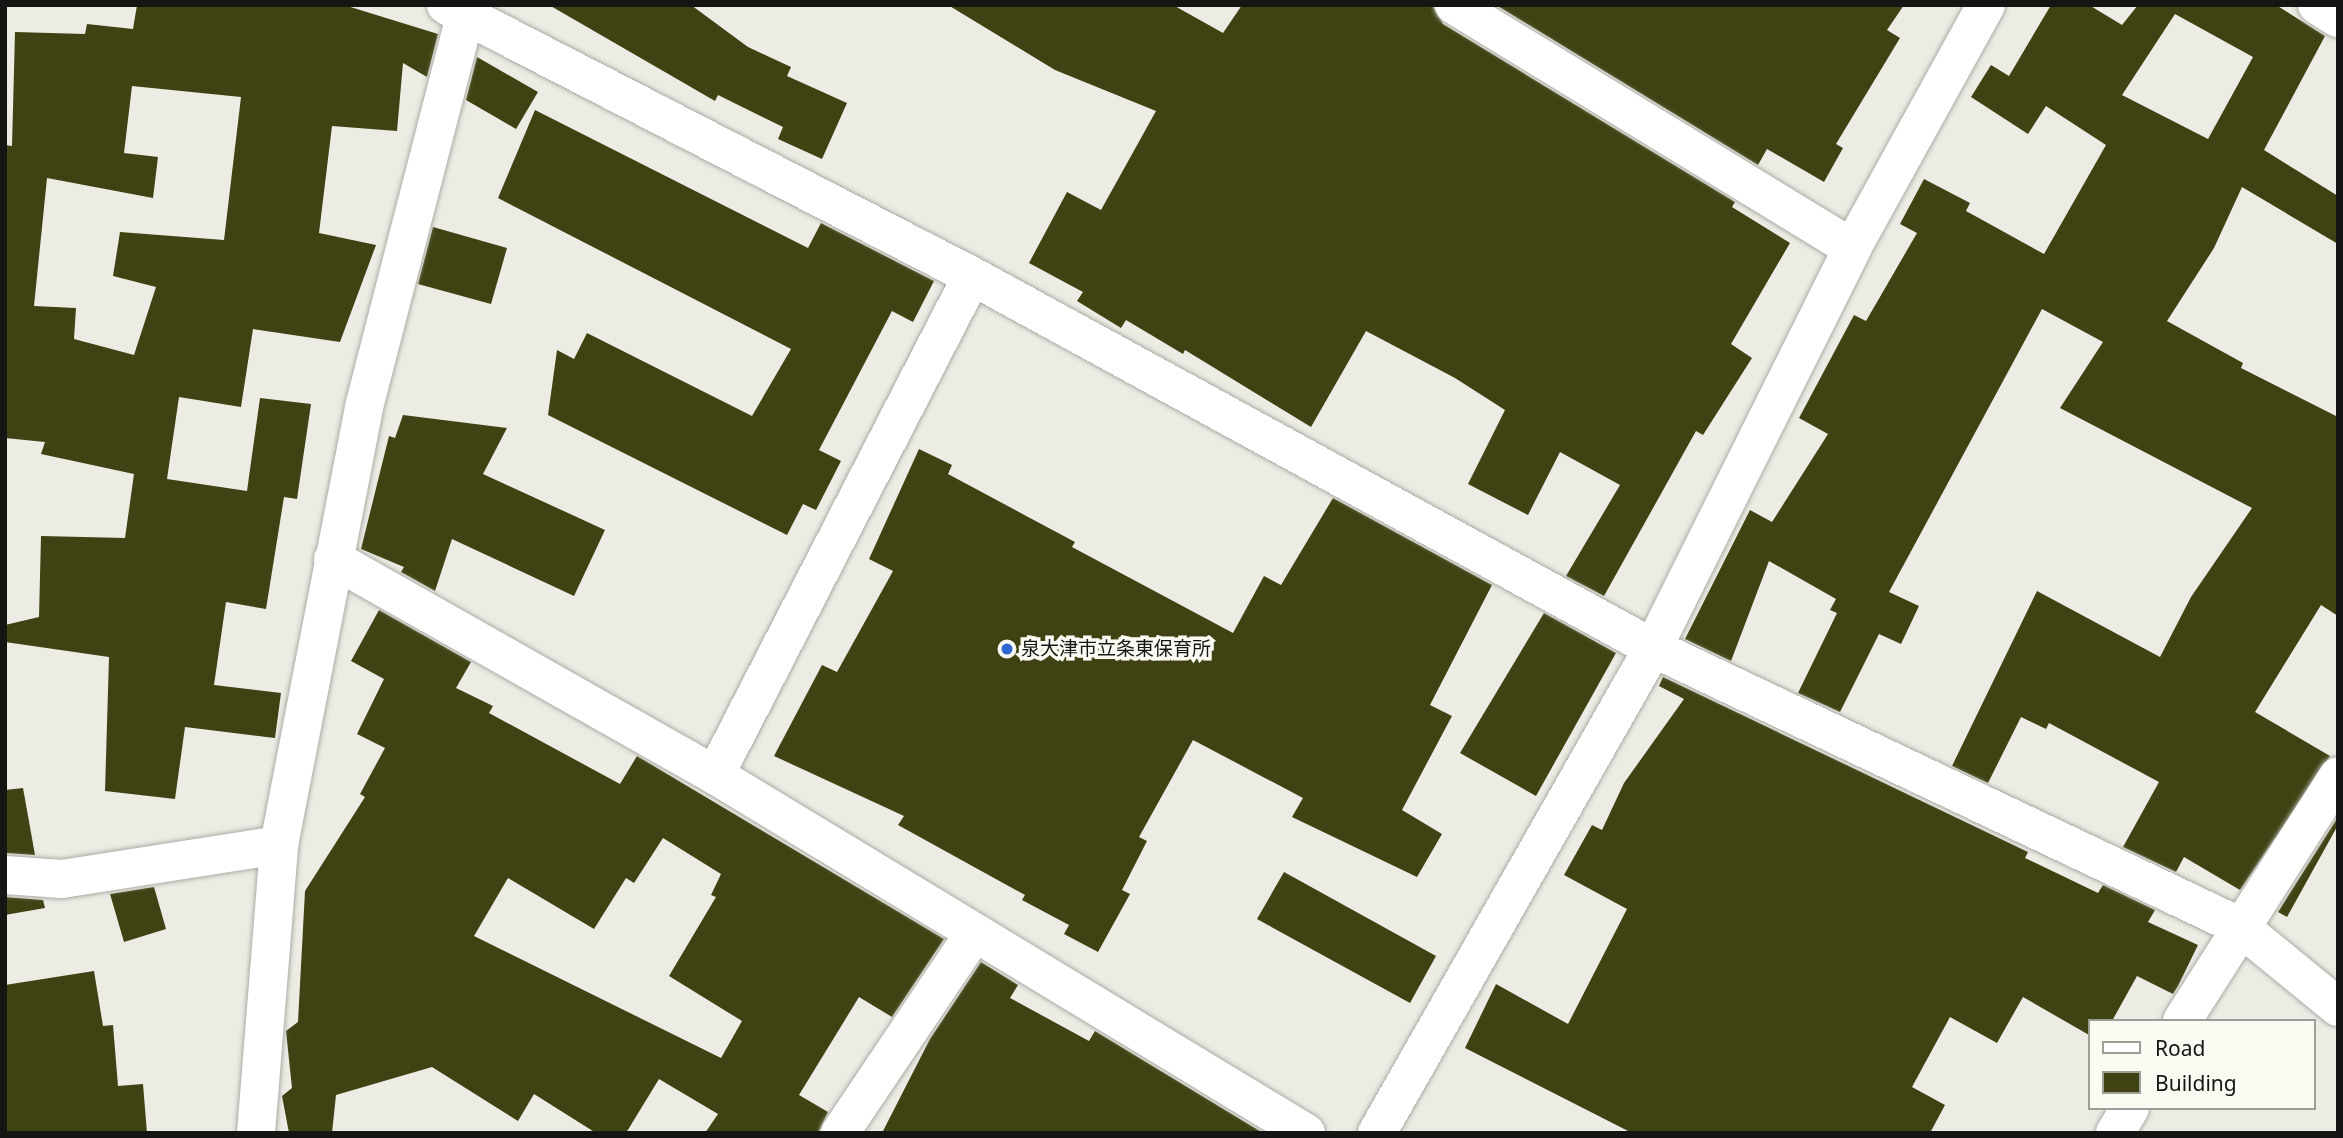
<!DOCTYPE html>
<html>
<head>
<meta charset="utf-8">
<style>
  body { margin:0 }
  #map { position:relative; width:2343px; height:1138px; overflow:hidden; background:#ecece5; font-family:"Noto Sans","Noto Sans JP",sans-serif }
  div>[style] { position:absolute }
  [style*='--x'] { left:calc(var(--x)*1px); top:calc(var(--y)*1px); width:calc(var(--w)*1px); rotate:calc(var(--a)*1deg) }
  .building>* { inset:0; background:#404213 }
  .roads { filter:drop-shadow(0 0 2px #abaca5) drop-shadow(0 0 2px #abaca5) }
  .minor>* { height:38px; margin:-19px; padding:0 19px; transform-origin:19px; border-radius:19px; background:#fff }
  .dots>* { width:19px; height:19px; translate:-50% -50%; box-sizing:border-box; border:4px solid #f9faf2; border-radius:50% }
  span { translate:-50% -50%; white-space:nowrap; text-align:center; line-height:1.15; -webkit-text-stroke:7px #f9faf2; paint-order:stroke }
  .poi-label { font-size:19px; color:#151513 }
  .left { translate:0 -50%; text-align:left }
  .frame { position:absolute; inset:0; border:7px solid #151513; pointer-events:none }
  .legend { position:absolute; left:2088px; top:1019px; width:228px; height:91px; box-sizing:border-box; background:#f9faf2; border:2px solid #9e9e99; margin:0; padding:9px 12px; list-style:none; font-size:21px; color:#151513 }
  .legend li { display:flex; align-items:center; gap:14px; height:35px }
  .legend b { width:35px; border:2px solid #9e9e99 }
</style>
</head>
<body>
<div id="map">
  <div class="building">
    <div style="clip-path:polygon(evenodd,137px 5px,344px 5px,438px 34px,427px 77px,403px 63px,397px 131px,332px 126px,319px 233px,376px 245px,340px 342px,253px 329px,241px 407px,179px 397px,167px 479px,247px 491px,260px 398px,311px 404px,297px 499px,284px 497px,266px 609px,226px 602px,214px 685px,281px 693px,275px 738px,185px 727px,175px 799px,105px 791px,109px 657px,5px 642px,5px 625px,39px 617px,41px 536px,125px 538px,134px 474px,41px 454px,45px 442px,5px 438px,5px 145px,12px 146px,15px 32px,85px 34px,87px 24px,133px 29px,137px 5px,132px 86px,241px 97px,224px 240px,120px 232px,113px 276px,156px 287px,134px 355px,74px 339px,76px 308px,34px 306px,47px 178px,153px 198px,158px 157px,124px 153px,132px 86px)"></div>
    <div style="clip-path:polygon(549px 5px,691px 5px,748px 47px,791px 67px,787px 76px,847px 103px,822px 159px,778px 139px,783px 127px,718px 95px,715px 101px)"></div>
    <div style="clip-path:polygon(948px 5px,1173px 5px,1223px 33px,1242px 5px,1432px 5px,1443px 24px,1735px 202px,1732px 207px,1790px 243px,1731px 344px,1752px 358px,1703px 435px,1696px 431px,1604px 596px,1566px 576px,1620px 485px,1560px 452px,1528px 515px,1468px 484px,1505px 410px,1455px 378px,1366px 331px,1311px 427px,1185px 350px,1183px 354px,1126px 320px,1121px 328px,1077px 301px,1083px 292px,1029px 263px,1067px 192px,1101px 210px,1156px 111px,1055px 70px)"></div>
    <div style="clip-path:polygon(1496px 5px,1904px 5px,1887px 30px,1900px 38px,1836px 144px,1843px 148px,1824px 182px,1767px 149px,1758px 165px)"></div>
    <div style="clip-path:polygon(evenodd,2051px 5px,2089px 5px,2122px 25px,2138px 5px,2276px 5px,2325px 36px,2264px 150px,2338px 196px,2338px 244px,2242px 187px,2214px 248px,2167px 321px,2243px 363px,2241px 368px,2338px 417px,2338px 616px,2321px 605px,2255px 712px,2330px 756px,2240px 890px,2184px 857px,2176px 872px,2123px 847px,2159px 782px,2049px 723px,2046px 729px,2021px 717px,1988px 783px,1952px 766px,2037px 591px,2160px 657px,2191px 597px,2252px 508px,2060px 408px,2103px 342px,2042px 309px,1889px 592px,1919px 606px,1901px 644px,1879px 634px,1840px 712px,1798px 693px,1837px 613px,1830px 610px,1836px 599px,1769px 561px,1731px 661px,1685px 639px,1750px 510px,1772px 522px,1828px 434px,1799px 418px,1854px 315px,1866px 321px,1917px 233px,1900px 224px,1924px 179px,1970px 203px,1966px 211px,2044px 254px,2106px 145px,2046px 106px,2028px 134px,1971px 97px,1991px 65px,2009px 76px,2051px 5px,2175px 14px,2253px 57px,2208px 139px,2122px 95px,2175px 14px)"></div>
    <div style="clip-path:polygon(477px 57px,538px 92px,516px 129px,466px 100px)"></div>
    <div style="clip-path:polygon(535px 110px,808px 248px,821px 223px,934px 281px,913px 322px,892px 311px,819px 450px,841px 461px,816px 510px,803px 504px,787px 535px,548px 415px,557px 350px,574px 359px,587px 333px,752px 416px,791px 349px,498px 198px)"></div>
    <div style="clip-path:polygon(433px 227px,507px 248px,491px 304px,418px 284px)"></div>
    <div style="clip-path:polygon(403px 415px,507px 428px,483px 474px,605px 530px,574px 596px,452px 539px,435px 591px,401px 572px,404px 567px,361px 549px,389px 436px,395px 438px)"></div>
    <div style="clip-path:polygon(919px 449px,952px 465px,948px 474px,1075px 542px,1072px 547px,1233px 633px,1264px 576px,1281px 585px,1333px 498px,1492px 585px,1430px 705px,1452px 716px,1402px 810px,1442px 834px,1417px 877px,1292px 817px,1303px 798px,1193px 740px,1139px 837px,1147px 841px,1122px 890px,1130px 894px,1098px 952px,1064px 934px,1069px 925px,1022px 900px,1025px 895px,898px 825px,904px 816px,774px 756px,822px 665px,837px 672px,893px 571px,869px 559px)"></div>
    <div style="clip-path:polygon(evenodd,379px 610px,471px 662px,456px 688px,493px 706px,489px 713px,620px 784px,637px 756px,944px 939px,892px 1017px,859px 997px,799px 1095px,828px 1112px,818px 1133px,705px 1133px,718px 1114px,659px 1079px,626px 1133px,596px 1133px,534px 1094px,518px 1121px,432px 1067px,336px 1095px,332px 1133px,289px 1133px,282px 1096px,292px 1088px,286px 1031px,298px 1022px,305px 891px,365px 797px,360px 794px,385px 748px,357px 734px,384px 679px,351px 661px,379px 610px,663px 838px,721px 874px,711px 895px,716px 897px,669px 976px,742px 1021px,721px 1058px,474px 936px,508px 878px,594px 929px,626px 878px,634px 883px,663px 838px)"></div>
    <div style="clip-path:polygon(1544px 613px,1616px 653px,1536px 796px,1460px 753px)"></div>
    <div style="clip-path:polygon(1663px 677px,2028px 852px,2025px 858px,2098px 893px,2103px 885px,2155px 910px,2148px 922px,2198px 945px,2178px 986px,2173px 994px,2137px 976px,2112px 1021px,2089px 1021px,2089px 1035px,2023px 997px,1997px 1043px,1950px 1017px,1912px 1087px,1945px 1105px,1930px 1133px,1632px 1133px,1465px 1048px,1496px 984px,1568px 1024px,1627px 909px,1564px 875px,1592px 825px,1602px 830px,1624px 783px,1684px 699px,1659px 686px)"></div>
    <div style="clip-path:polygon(23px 788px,35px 855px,5px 853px,5px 790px)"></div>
    <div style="clip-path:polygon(2338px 817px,2338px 825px,2287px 917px,2278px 912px)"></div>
    <div style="clip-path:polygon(1284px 872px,1436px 956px,1410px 1003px,1257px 919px)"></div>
    <div style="clip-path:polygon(154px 887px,166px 929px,124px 942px,110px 894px)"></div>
    <div style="clip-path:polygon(5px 897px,43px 900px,45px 908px,5px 915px)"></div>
    <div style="clip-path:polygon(981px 962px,1018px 985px,1010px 998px,1089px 1041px,1095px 1031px,1263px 1133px,882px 1133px,930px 1039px)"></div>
    <div style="clip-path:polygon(94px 971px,103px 1026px,113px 1025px,118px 1086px,143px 1084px,147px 1133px,5px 1133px,5px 985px)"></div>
  </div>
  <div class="roads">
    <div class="minor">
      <div style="--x:446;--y:5;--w:592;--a:27.26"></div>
      <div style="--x:972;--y:276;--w:776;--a:28.65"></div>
      <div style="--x:1653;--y:648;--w:649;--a:25.38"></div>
      <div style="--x:2239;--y:926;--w:128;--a:39.3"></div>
      <div style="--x:1454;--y:5;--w:466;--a:31.4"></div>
      <div style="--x:2317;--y:5;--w:25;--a:32"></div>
      <div style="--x:333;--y:559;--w:439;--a:29.5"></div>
      <div style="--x:715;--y:775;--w:691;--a:31.21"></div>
      <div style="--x:715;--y:775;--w:561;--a:-62.75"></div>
      <div style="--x:5;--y:875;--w:57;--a:4"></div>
      <div style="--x:62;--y:879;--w:220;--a:-8.9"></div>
      <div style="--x:2182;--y:1021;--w:290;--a:-57.5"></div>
      <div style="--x:256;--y:1133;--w:289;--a:-85.4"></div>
      <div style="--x:279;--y:845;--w:446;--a:-79"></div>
      <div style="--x:364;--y:407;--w:415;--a:-75.5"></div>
      <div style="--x:840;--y:1133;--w:239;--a:-56.1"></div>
      <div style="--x:1377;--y:1133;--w:558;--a:-60.36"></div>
      <div style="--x:1653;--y:648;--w:447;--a:-63.5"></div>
      <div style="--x:1852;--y:248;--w:277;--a:-61.1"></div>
      <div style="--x:2115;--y:1133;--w:29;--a:-59"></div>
    </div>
  </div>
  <div class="dots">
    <div style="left:1007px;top:649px;background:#2e66d4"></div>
  </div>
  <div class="poi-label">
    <span class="left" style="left:1021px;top:649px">泉大津市立条東保育所</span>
  </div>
  <div class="frame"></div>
  <ul class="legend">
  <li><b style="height:9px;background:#fff"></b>Road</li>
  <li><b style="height:19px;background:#404213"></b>Building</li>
  </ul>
</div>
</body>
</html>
